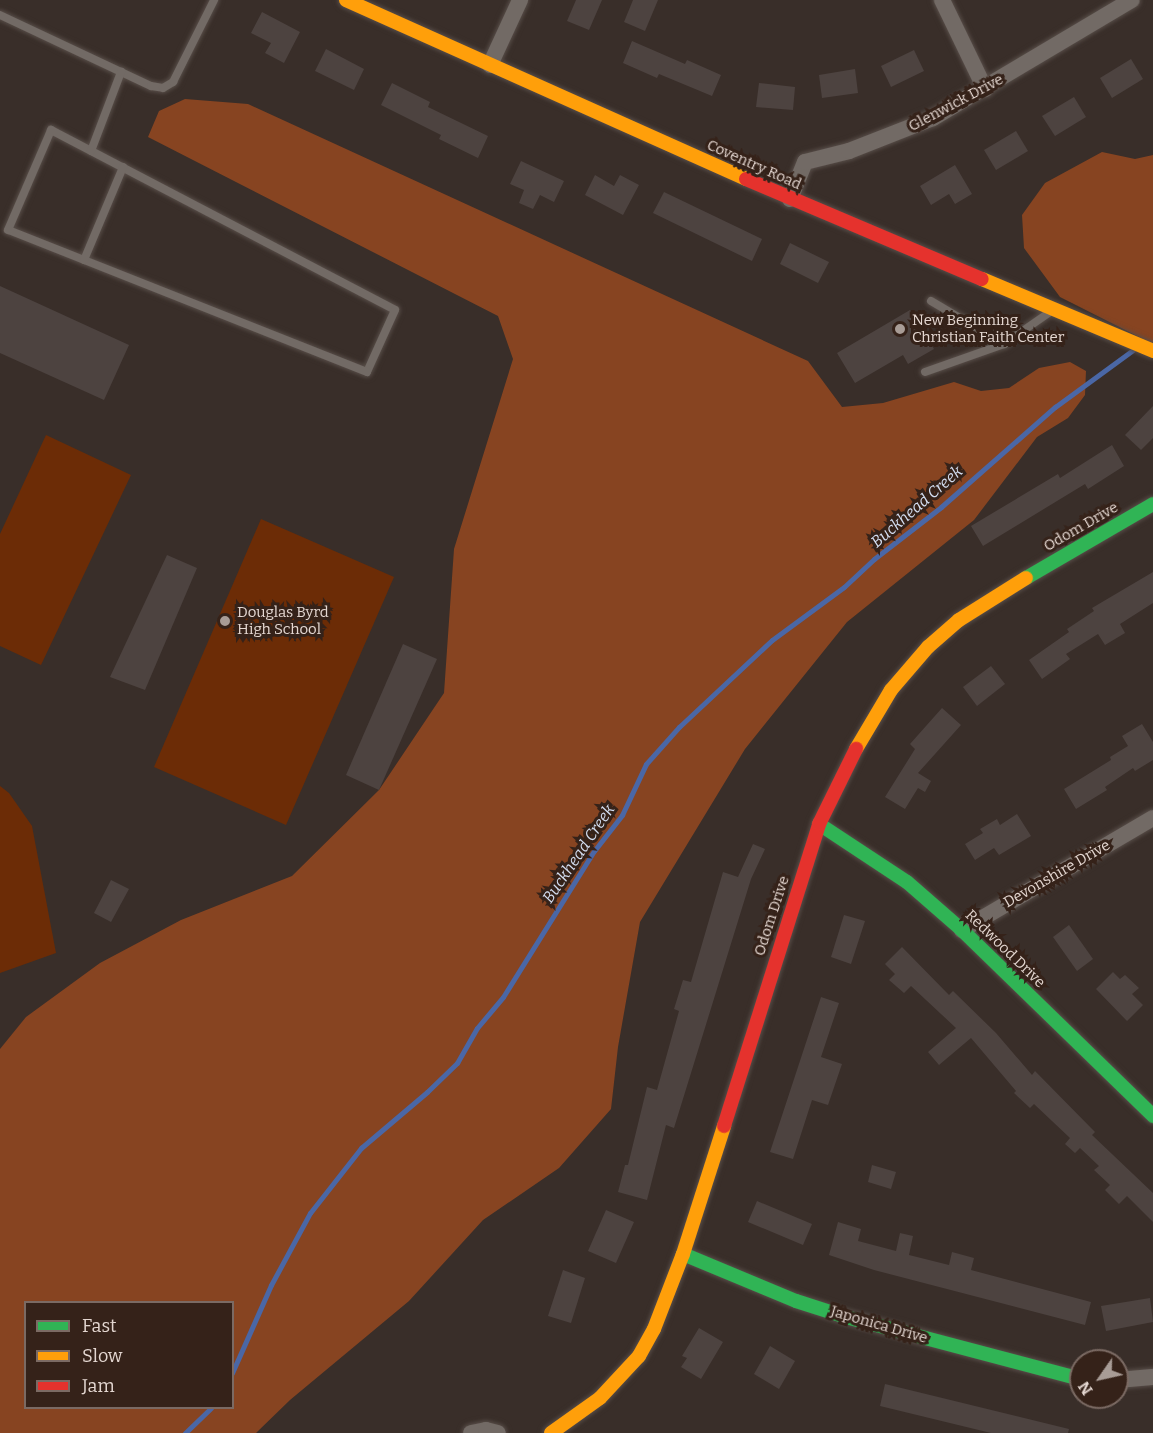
<!DOCTYPE html>
<html>
<head>
<meta charset="utf-8">
<style>
  body { margin:0 }
  #map { position:relative; width:1153px; height:1433px; overflow:hidden; background:#392e29; font-family:Bitter,serif }
  div>[style] { position:absolute }
  [style*='--x'] { left:calc(var(--x)*1px); top:calc(var(--y)*1px); width:calc(var(--w)*1px); rotate:calc(var(--a)*1deg) }
  .green>* { inset:0; background:#6c2c06 }
  .forest>* { inset:0; background:#874421 }
  .stream>* { height:5px; margin:-2.5px; padding:0 2.5px; transform-origin:2.5px; border-radius:2.5px; background:#4a67a6 }
  .building>* { inset:0; background:#4d4340 }
  .roads { filter:drop-shadow(0 0 2px #574d48) drop-shadow(0 0 2px #574d48) }
  .lane>* { height:8px; margin:-4px; padding:0 4px; transform-origin:4px; border-radius:4px; background:#726a65 }
  .street>* { height:16px; margin:-8px; padding:0 8px; transform-origin:8px; border-radius:8px; background:#726a65 }
  .fast>* { height:14px; margin:-7px; padding:0 7px; transform-origin:7px; border-radius:7px; background:#30b455 }
  .slow>* { height:14px; margin:-7px; padding:0 7px; transform-origin:7px; border-radius:7px; background:#ff9f0a }
  .jam>* { height:14px; margin:-7px; padding:0 7px; transform-origin:7px; border-radius:7px; background:#e5322d }
  .dots>* { width:16px; height:16px; translate:-50% -50%; box-sizing:border-box; border:3px solid #352219; border-radius:50% }
  span { translate:-50% -50%; white-space:nowrap; text-align:center; line-height:1.15; -webkit-text-stroke:6px #352219; paint-order:stroke }
  .street-label { font-size:15px; color:#e4d7d1 }
  .poi-label { font-size:15px; color:#e4d7d1 }
  .left { translate:0 -50%; text-align:left }
  .water-label { font-size:16px; color:#d4def1; font-style:italic }
  .legend { position:absolute; left:24px; top:1301px; width:210px; height:108px; box-sizing:border-box; background:#352219; border:2px solid #7b6a63; margin:0; padding:8px 10px; list-style:none; font-size:18px; color:#e4d7d1 }
  .legend li { display:flex; align-items:center; gap:12px; height:30px }
  .legend b { width:30px; border:2px solid #7b6a63 }
  .north { position:absolute; left:1069px; top:1349px; width:60px; height:60px; box-sizing:border-box; background:#352219; border:2px solid #7b6a63; border-radius:50%; rotate:236deg; font-size:16px; font-weight:700; line-height:24px; text-align:center; color:#e4d7d1 }
  .north::after { content:''; display:block; margin:auto; width:21px; height:27px; background:#a89c96; clip-path:polygon(50% 0,100% 100%,50% 72%,0 100%) }
</style>
</head>
<body>
<div id="map">
  <div class="green">
    <div style="clip-path:polygon(46px 435px,131px 475px,41px 665px,0 646px,0 534px)"></div>
    <div style="clip-path:polygon(261px 519px,394px 577px,286px 825px,154px 767px)"></div>
    <div style="clip-path:polygon(0 786px,9px 793px,32px 826px,56px 953px,0 973px)"></div>
  </div>
  <div class="forest">
    <div style="clip-path:polygon(evenodd,185px 99px,248px 104px,808px 361px,842px 407px,883px 403px,954px 382px,981px 391px,1009px 388px,1039px 368px,1070px 362px,1086px 371px,1085px 395px,1068px 418px,1037px 437px,974px 520px,847px 622px,745px 749px,640px 922px,618px 1047px,611px 1109px,559px 1168px,483px 1220px,409px 1301px,290px 1400px,256px 1433px,0 1433px,0 1049px,26px 1017px,100px 963px,181px 920px,292px 876px,379px 790px,444px 693px,454px 549px,513px 359px,498px 316px,148px 137px,159px 111px,185px 99px,26px 1302px,232px 1302px,232px 1408px,26px 1408px,26px 1302px)"></div>
    <div style="clip-path:polygon(1102px 152px,1135px 159px,1153px 155px,1153px 344px,1060px 297px,1024px 248px,1022px 215px,1045px 183px)"></div>
  </div>
  <div class="stream">
    <div style="--x:232;--y:1373;--w:96;--a:-66.1"></div>
    <div style="--x:271;--y:1285;--w:82;--a:-61.6"></div>
    <div style="--x:310;--y:1213;--w:83;--a:-51.9"></div>
    <div style="--x:361;--y:1148;--w:87;--a:-40.3"></div>
    <div style="--x:427;--y:1092;--w:42;--a:-44"></div>
    <div style="--x:457;--y:1063;--w:40;--a:-60.3"></div>
    <div style="--x:477;--y:1028;--w:40;--a:-50"></div>
    <div style="--x:503;--y:997;--w:172;--a:-58.1"></div>
    <div style="--x:594;--y:851;--w:46;--a:-52.1"></div>
    <div style="--x:622;--y:815;--w:56;--a:-64.8"></div>
    <div style="--x:646;--y:764;--w:50;--a:-48.3"></div>
    <div style="--x:679;--y:727;--w:127;--a:-43.1"></div>
    <div style="--x:772;--y:640;--w:89;--a:-36.4"></div>
    <div style="--x:844;--y:587;--w:41;--a:-43"></div>
    <div style="--x:874;--y:559;--w:85;--a:-37.8"></div>
    <div style="--x:941;--y:507;--w:152;--a:-41.3"></div>
    <div style="--x:1055;--y:407;--w:97;--a:-36.2"></div>
    <div style="--x:185;--y:1433;--w:36;--a:-44"></div>
  </div>
  <div class="building">
    <div style="clip-path:polygon(576px 0,602px 0,589px 30px,567px 21px)"></div>
    <div style="clip-path:polygon(633px 0,658px 0,645px 31px,624px 22px)"></div>
    <div style="clip-path:polygon(262px 12px,300px 32px,284px 63px,265px 53px,271px 43px,251px 33px)"></div>
    <div style="clip-path:polygon(632px 41px,685px 64px,687px 60px,721px 75px,712px 96px,659px 74px,657px 78px,623px 63px)"></div>
    <div style="clip-path:polygon(326px 49px,364px 69px,354px 90px,315px 71px)"></div>
    <div style="clip-path:polygon(914px 50px,924px 71px,891px 87px,881px 66px)"></div>
    <div style="clip-path:polygon(1131px 59px,1143px 79px,1112px 98px,1100px 78px)"></div>
    <div style="clip-path:polygon(855px 69px,858px 93px,822px 98px,819px 75px)"></div>
    <div style="clip-path:polygon(392px 83px,430px 102px,428px 107px,488px 136px,478px 158px,439px 139px,441px 135px,381px 105px)"></div>
    <div style="clip-path:polygon(759px 83px,795px 87px,793px 110px,756px 107px)"></div>
    <div style="clip-path:polygon(1074px 97px,1086px 117px,1055px 136px,1042px 116px)"></div>
    <div style="clip-path:polygon(1016px 131px,1028px 151px,996px 170px,984px 150px)"></div>
    <div style="clip-path:polygon(521px 161px,564px 181px,554px 202px,540px 195px,533px 209px,519px 203px,524px 190px,510px 184px)"></div>
    <div style="clip-path:polygon(955px 165px,972px 194px,955px 204px,949px 194px,931px 205px,920px 186px)"></div>
    <div style="clip-path:polygon(595px 175px,614px 186px,620px 175px,639px 185px,623px 215px,585px 195px)"></div>
    <div style="clip-path:polygon(664px 192px,762px 239px,752px 261px,653px 213px)"></div>
    <div style="clip-path:polygon(790px 243px,829px 262px,818px 283px,780px 264px)"></div>
    <div style="clip-path:polygon(0 286px,129px 345px,104px 400px,0 353px)"></div>
    <div style="clip-path:polygon(910px 310px,934px 349px,908px 364px,903px 355px,855px 383px,837px 353px)"></div>
    <div style="clip-path:polygon(1153px 406px,1153px 438px,1141px 450px,1125px 435px)"></div>
    <div style="clip-path:polygon(1112px 445px,1124px 466px,1088px 489px,1085px 484px,983px 546px,971px 526px,1058px 474px,1060px 478px)"></div>
    <div style="clip-path:polygon(167px 555px,197px 568px,145px 690px,110px 677px)"></div>
    <div style="clip-path:polygon(1153px 572px,1153px 603px,1120px 624px,1125px 633px,1105px 645px,1098px 634px,1066px 654px,1070px 659px,1042px 679px,1029px 660px,1069px 632px,1067px 629px,1094px 611px,1092px 608px)"></div>
    <div style="clip-path:polygon(403px 644px,437px 659px,379px 790px,346px 775px)"></div>
    <div style="clip-path:polygon(991px 666px,1005px 684px,977px 706px,963px 687px)"></div>
    <div style="clip-path:polygon(942px 708px,961px 725px,918px 773px,931px 781px,925px 792px,918px 788px,905px 809px,885px 797px,915px 749px,910px 744px)"></div>
    <div style="clip-path:polygon(1142px 724px,1153px 742px,1153px 760px,1135px 771px,1133px 768px,1105px 787px,1107px 790px,1076px 809px,1064px 789px,1111px 760px,1110px 757px,1128px 746px,1122px 736px)"></div>
    <div style="clip-path:polygon(1017px 814px,1031px 836px,999px 855px,994px 848px,975px 860px,965px 844px,983px 833px,980px 829px,997px 819px,1000px 825px)"></div>
    <div style="clip-path:polygon(753px 844px,765px 849px,751px 879px,674px 1128px,666px 1125px,647px 1200px,618px 1192px,625px 1165px,628px 1165px,647px 1087px,657px 1090px,679px 1011px,674px 1009px,683px 980px,691px 982px,723px 872px,738px 877px)"></div>
    <div style="clip-path:polygon(111px 880px,129px 889px,111px 922px,94px 913px)"></div>
    <div style="clip-path:polygon(844px 915px,865px 921px,851px 964px,831px 957px)"></div>
    <div style="clip-path:polygon(1069px 925px,1093px 959px,1077px 971px,1053px 937px)"></div>
    <div style="clip-path:polygon(902px 947px,949px 995px,953px 991px,996px 1033px,1032px 1075px,1035px 1071px,1095px 1132px,1092px 1135px,1153px 1193px,1153px 1222px,1127px 1196px,1119px 1204px,1105px 1190px,1110px 1185px,1094px 1170px,1099px 1166px,1080px 1148px,1075px 1153px,1065px 1144px,1070px 1138px,1034px 1104px,1030px 1108px,1014px 1093px,1016px 1091px,971px 1038px,939px 1065px,928px 1052px,956px 1028px,911px 986px,904px 993px,889px 980px,895px 974px,885px 964px)"></div>
    <div style="clip-path:polygon(1113px 972px,1120px 979px,1125px 975px,1139px 988px,1132px 994px,1143px 1005px,1127px 1021px,1096px 989px)"></div>
    <div style="clip-path:polygon(821px 997px,839px 1003px,821px 1057px,842px 1064px,828px 1105px,812px 1100px,793px 1159px,770px 1152px)"></div>
    <div style="clip-path:polygon(872px 1165px,896px 1172px,891px 1189px,868px 1182px)"></div>
    <div style="clip-path:polygon(757px 1201px,812px 1224px,803px 1245px,748px 1222px)"></div>
    <div style="clip-path:polygon(606px 1210px,634px 1222px,616px 1263px,588px 1251px)"></div>
    <div style="clip-path:polygon(838px 1222px,861px 1229px,858px 1241px,896px 1251px,900px 1233px,913px 1236px,909px 1255px,949px 1265px,952px 1252px,974px 1258px,971px 1270px,1091px 1302px,1085px 1325px,874px 1270px,829px 1255px)"></div>
    <div style="clip-path:polygon(563px 1270px,585px 1278px,571px 1323px,548px 1316px)"></div>
    <div style="clip-path:polygon(1150px 1298px,1153px 1322px,1106px 1331px,1101px 1306px)"></div>
    <div style="clip-path:polygon(699px 1328px,723px 1342px,701px 1379px,681px 1367px,687px 1358px,682px 1356px)"></div>
    <div style="clip-path:polygon(770px 1346px,795px 1361px,779px 1389px,754px 1374px)"></div>
    <div style="clip-path:polygon(885px 1384px,1069px 1429px,1068px 1433px,991px 1433px,880px 1406px)"></div>
  </div>
  <div class="roads">
    <div class="lane">
      <div style="--x:0;--y:15;--w:167;--a:25.2"></div>
      <div style="--x:151;--y:86;--w:12;--a:9"></div>
      <div style="--x:163;--y:88;--w:12;--a:-31"></div>
      <div style="--x:173;--y:82;--w:92;--a:-63.4"></div>
      <div style="--x:51;--y:130;--w:388;--a:27.6"></div>
      <div style="--x:395;--y:310;--w:68;--a:114.3"></div>
      <div style="--x:367;--y:372;--w:386;--a:-158.4"></div>
      <div style="--x:8;--y:230;--w:109;--a:-66.7"></div>
      <div style="--x:91;--y:151;--w:85;--a:-69.2"></div>
      <div style="--x:84;--y:260;--w:101;--a:-67.2"></div>
      <div style="--x:931;--y:301;--w:85;--a:30.5"></div>
      <div style="--x:1004;--y:344;--w:56;--a:-34.8"></div>
      <div style="--x:925;--y:372;--w:84;--a:-19.5"></div>
    </div>
    <div class="street">
      <div style="--x:942;--y:0;--w:99;--a:64.2"></div>
      <div style="--x:490;--y:65;--w:72;--a:-65.2"></div>
      <div style="--x:790;--y:199;--w:40;--a:-68"></div>
      <div style="--x:805;--y:162;--w:45;--a:-14"></div>
      <div style="--x:849;--y:151;--w:90;--a:-21.4"></div>
      <div style="--x:933;--y:118;--w:231;--a:-30.7"></div>
      <div style="--x:962;--y:930;--w:221;--a:-30.4"></div>
      <div style="--x:1117;--y:1380;--w:36;--a:-5"></div>
      <div style="--x:471;--y:1433;--w:15;--a:-11"></div>
      <div style="--x:486;--y:1430;--w:12;--a:14"></div>
    </div>
    <div class="fast">
      <div style="--x:1026;--y:578;--w:147;--a:-30.2"></div>
      <div style="--x:819;--y:824;--w:105;--a:33.4"></div>
      <div style="--x:907;--y:882;--w:73;--a:41.1"></div>
      <div style="--x:962;--y:930;--w:267;--a:44.2"></div>
      <div style="--x:683;--y:1254;--w:122;--a:22.6"></div>
      <div style="--x:796;--y:1301;--w:52;--a:17.7"></div>
      <div style="--x:846;--y:1317;--w:243;--a:14.8"></div>
    </div>
    <div class="slow">
      <div style="--x:346;--y:0;--w:438;--a:24.1"></div>
      <div style="--x:982;--y:279;--w:186;--a:22.8"></div>
      <div style="--x:856;--y:749;--w:69;--a:-59.3"></div>
      <div style="--x:891;--y:690;--w:57;--a:-49.3"></div>
      <div style="--x:928;--y:647;--w:41;--a:-41.1"></div>
      <div style="--x:959;--y:620;--w:79;--a:-32.1"></div>
      <div style="--x:551;--y:1433;--w:60;--a:-35.5"></div>
      <div style="--x:600;--y:1398;--w:57;--a:-47.1"></div>
      <div style="--x:639;--y:1356;--w:31;--a:-61"></div>
      <div style="--x:654;--y:1329;--w:80;--a:-68.9"></div>
      <div style="--x:683;--y:1254;--w:134;--a:-72.2"></div>
    </div>
    <div class="jam">
      <div style="--x:746;--y:179;--w:256;--a:23"></div>
      <div style="--x:724;--y:1126;--w:317;--a:-72.5"></div>
      <div style="--x:819;--y:824;--w:84;--a:-63.7"></div>
    </div>
  </div>
  <div class="dots">
    <div style="left:900px;top:329px;background:#a89c96"></div>
    <div style="left:225px;top:621px;background:#a89c96"></div>
  </div>
  <div class="street-label">
    <span style="left:956px;top:103px;rotate:-28deg">Glenwick Drive</span>
    <span style="left:754px;top:165px;rotate:24deg">Coventry Road</span>
    <span style="left:1081px;top:527px;rotate:-30deg">Odom Drive</span>
    <span style="left:1057px;top:874px;rotate:-30deg">Devonshire Drive</span>
    <span style="left:772px;top:916px;rotate:-72deg">Odom Drive</span>
    <span style="left:1005px;top:949px;rotate:44deg">Redwood Drive</span>
    <span style="left:879px;top:1325px;rotate:16deg">Japonica Drive</span>
  </div>
  <div class="poi-label">
    <span class="left" style="left:912px;top:329px">New Beginning<br>Christian Faith Center</span>
    <span class="left" style="left:237px;top:621px">Douglas Byrd<br>High School</span>
  </div>
  <div class="water-label">
    <span style="left:917px;top:507px;rotate:-41deg">Buckhead Creek</span>
    <span style="left:579px;top:854px;rotate:-56deg">Buckhead Creek</span>
  </div>
  <ul class="legend">
  <li><b style="height:8px;background:#30b455"></b>Fast</li>
  <li><b style="height:8px;background:#ff9f0a"></b>Slow</li>
  <li><b style="height:8px;background:#e5322d"></b>Jam</li>
  </ul>
  <div class="north">N</div>
</div>
</body>
</html>
